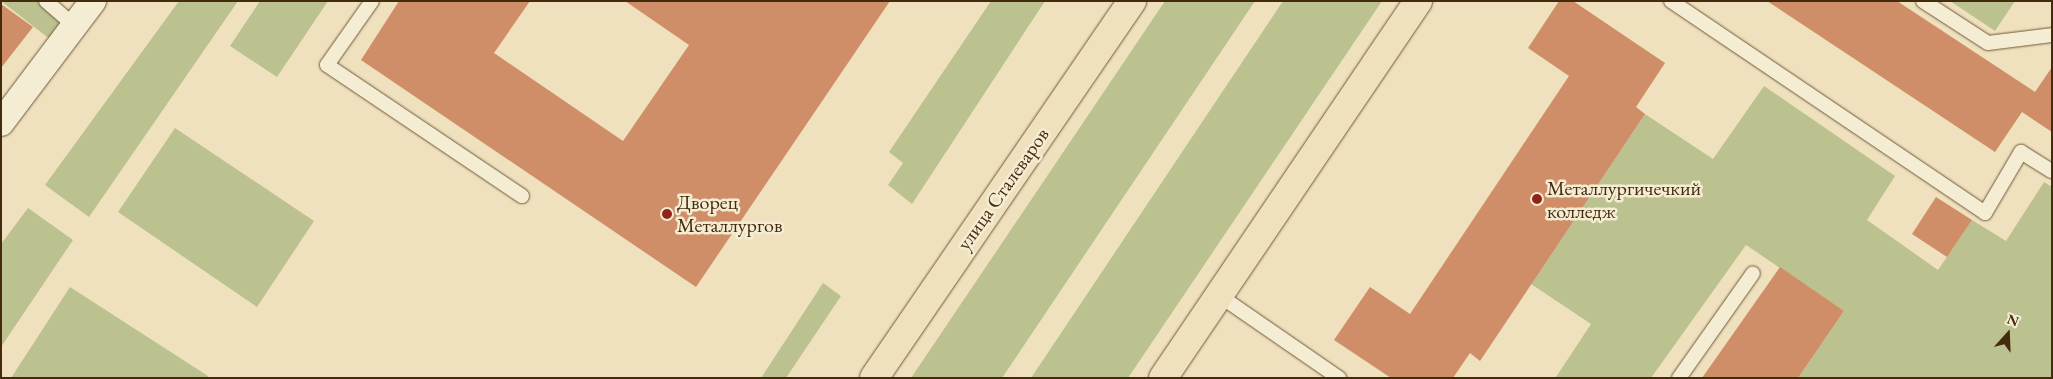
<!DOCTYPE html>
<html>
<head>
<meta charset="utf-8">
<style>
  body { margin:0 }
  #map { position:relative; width:2053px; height:379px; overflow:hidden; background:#efe1bd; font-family:"EB Garamond",serif }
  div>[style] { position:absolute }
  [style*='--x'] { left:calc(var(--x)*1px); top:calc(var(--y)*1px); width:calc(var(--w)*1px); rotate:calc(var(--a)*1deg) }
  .green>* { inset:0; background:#bbc290 }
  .building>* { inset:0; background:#cf8e67 }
  .roads { filter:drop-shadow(0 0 1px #705839) drop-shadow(0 0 1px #705839) }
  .lane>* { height:14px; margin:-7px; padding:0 7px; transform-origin:7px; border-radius:7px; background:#f5ecd4 }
  .street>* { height:26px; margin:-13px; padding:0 13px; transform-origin:13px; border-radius:13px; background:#f5ecd4 }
  .primary>* { height:28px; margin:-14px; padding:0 14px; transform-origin:14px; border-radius:14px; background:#efe1bd }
  .dots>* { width:14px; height:14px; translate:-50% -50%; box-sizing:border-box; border:2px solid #f5ecd4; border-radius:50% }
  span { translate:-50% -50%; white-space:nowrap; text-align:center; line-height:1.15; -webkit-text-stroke:5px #f5ecd4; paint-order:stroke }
  .poi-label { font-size:20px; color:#452b0d }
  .left { translate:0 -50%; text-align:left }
  .street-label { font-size:20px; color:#452b0d }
  .frame { position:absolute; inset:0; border:2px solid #452b0d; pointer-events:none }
  .north { position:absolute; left:1983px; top:309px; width:50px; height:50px; -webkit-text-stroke:4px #f5ecd4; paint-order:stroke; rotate:20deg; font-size:14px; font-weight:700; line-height:20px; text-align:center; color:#452b0d }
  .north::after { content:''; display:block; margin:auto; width:18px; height:22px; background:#452b0d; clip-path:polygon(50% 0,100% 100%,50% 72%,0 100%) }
</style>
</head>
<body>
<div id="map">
  <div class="green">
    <div style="clip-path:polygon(1px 1px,38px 1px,63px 22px,51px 40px)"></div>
    <div style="clip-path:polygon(179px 1px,238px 1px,89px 217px,45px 185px)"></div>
    <div style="clip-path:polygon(260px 1px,328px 1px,277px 77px,230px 46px)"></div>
    <div style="clip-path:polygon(991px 1px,1045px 1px,912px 204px,888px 185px,903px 163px,889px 152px)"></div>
    <div style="clip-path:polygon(1165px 1px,1255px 1px,1002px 378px,911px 378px)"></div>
    <div style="clip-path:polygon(1283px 1px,1382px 1px,1128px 378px,1031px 378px)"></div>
    <div style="clip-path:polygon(1950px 1px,2015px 1px,1995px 31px)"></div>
    <div style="clip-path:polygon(1764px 86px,1895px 176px,1867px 220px,1938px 270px,1972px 220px,2006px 241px,2044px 182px,2052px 187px,2052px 378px,1798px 378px,1844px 311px,1746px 245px,1651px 378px,1556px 377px,1591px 324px,1531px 284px,1645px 114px,1713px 159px)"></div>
    <div style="clip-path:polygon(175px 128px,314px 221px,257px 307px,118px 212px)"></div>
    <div style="clip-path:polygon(28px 208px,73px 240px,1px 347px,1px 244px)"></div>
    <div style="clip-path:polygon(823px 283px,841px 296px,786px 378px,761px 378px)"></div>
    <div style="clip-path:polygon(70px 287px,208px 376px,207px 378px,11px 378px)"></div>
  </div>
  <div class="building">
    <div style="clip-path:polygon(399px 1px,530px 1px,494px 53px,623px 141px,689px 45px,625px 1px,890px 1px,696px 287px,361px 60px)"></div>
    <div style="clip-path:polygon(1559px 1px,1573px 1px,1665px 63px,1636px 107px,1645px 114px,1480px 361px,1470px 353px,1453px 378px,1391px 378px,1334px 340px,1370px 287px,1410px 314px,1569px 76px,1528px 48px)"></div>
    <div style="clip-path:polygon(1767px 1px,1897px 1px,2035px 92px,2052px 67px,2052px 132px,2022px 112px,1995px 152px)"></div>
    <div style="clip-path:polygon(1px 4px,33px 27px,1px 68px)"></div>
    <div style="clip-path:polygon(1936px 197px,1972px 220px,1947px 257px,1912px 234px)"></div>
    <div style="clip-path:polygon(1780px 267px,1844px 311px,1798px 378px,1702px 378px)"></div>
  </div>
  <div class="roads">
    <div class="lane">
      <div style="--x:46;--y:1;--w:38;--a:41"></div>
      <div style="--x:372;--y:1;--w:78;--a:125.1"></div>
      <div style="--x:327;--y:65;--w:235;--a:33.9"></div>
      <div style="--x:1671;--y:1;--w:379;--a:34"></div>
      <div style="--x:1985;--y:213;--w:71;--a:-59.5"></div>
      <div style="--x:2021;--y:152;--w:36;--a:32"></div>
      <div style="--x:1923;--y:1;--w:77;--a:32.9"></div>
      <div style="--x:1988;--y:43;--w:64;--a:-7.1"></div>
      <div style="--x:1220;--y:296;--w:145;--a:34.6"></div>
      <div style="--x:1679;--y:378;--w:128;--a:-54.8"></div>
    </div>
    <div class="street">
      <div style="--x:1;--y:123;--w:153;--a:-53"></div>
    </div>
    <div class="primary">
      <div style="--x:874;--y:378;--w:457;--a:-55.6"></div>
      <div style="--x:1163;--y:378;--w:455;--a:-55.9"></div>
    </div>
  </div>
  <div class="dots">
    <div style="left:1537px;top:199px;background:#8f2418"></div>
    <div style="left:667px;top:214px;background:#8f2418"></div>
  </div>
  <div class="poi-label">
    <span class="left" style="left:1547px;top:200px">Металлургичечкий<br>колледж</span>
    <span class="left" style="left:677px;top:214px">Дворец<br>Металлургов</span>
  </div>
  <div class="street-label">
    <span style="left:1003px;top:189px;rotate:-55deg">улица Сталеваров</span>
  </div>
  <div class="frame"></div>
  <div class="north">N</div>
</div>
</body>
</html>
